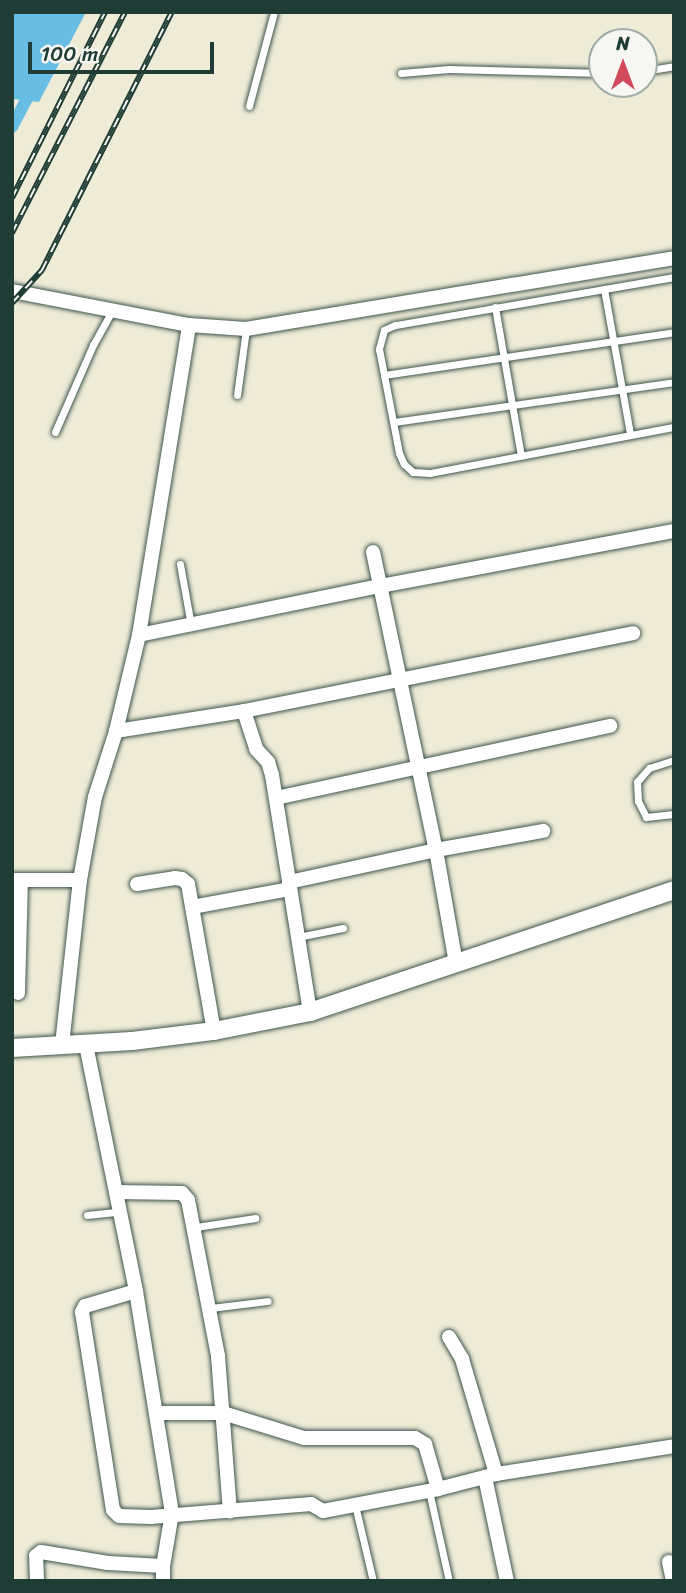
<!DOCTYPE html>
<html>
<head>
<meta charset="utf-8">
<style>
  body { margin:0 }
  #map { position:relative; width:686px; height:1593px; overflow:hidden; background:#eeebd7; font-family:Sriracha,sans-serif }
  div>[style] { position:absolute }
  [style*='--x'] { left:calc(var(--x)*1px); top:calc(var(--y)*1px); width:calc(var(--w)*1px); rotate:calc(var(--a)*1deg) }
  .water>* { inset:0; background:#67bde4 }
  .canal>* { height:12px; margin:-6px; padding:0 6px; transform-origin:6px; border-radius:6px; background:#67bde4 }
  .roads { filter:drop-shadow(0 0 2px #3e574c) drop-shadow(0 0 2px #3e574c) }
  .service>* { height:7px; margin:-3.5px; padding:0 3.5px; transform-origin:3.5px; border-radius:3.5px; background:#fff }
  .minor>* { height:14px; margin:-7px; padding:0 7px; transform-origin:7px; border-radius:7px; background:#fff }
  .tertiary>* { height:18px; margin:-9px; padding:0 9px; transform-origin:9px; border-radius:9px; background:#fff }
  .rail>* { height:6px; margin-top:-3px; transform-origin:0; background:repeating-linear-gradient(90deg,#f6f6f2 0 10px,#1f3d34 0 20px); box-sizing:border-box; border-block:2px solid #1f3d34 }
  span { translate:-50% -50%; white-space:nowrap; text-align:center; line-height:1.15; -webkit-text-stroke:6px #f6f6f2; paint-order:stroke }
  .frame { position:absolute; inset:0; border:14px solid #1f3d34; pointer-events:none }
  .north { position:absolute; left:588px; top:28px; width:70px; height:70px; box-sizing:border-box; background:#f6f6f2; border:2px solid #a0aca6; border-radius:50%; rotate:0deg; font-size:19px; font-weight:700; line-height:28px; text-align:center; color:#1f3d34 }
  .north::after { content:''; display:block; margin:auto; width:24px; height:32px; background:#d1495b; clip-path:polygon(50% 0,100% 100%,50% 72%,0 100%) }
  .scale { position:absolute; left:28px; top:42px; width:186px; height:32px; box-sizing:border-box; border:4px solid #1f3d34; border-top:0; padding-left:9px; font-size:21px; line-height:24px; white-space:nowrap; color:#1f3d34; -webkit-text-stroke:5px #f6f6f2; paint-order:stroke }
</style>
</head>
<body>
<div id="map">
  <div class="water">
    <div style="clip-path:polygon(12px 12px,86px 12px,39px 102px,12px 99px)"></div>
  </div>
  <div class="canal">
    <div style="--x:12;--y:127;--w:45;--a:-62.3"></div>
  </div>
  <div class="roads">
    <div class="service">
      <div style="--x:644;--y:71;--w:30;--a:-9"></div>
      <div style="--x:401;--y:73;--w:48;--a:-4.8"></div>
      <div style="--x:449;--y:69;--w:153;--a:1.5"></div>
      <div style="--x:249;--y:106;--w:97;--a:-75.1"></div>
      <div style="--x:674;--y:277;--w:283;--a:170.2"></div>
      <div style="--x:395;--y:325;--w:12;--a:156"></div>
      <div style="--x:384;--y:330;--w:20;--a:105"></div>
      <div style="--x:379;--y:349;--w:106;--a:79.1"></div>
      <div style="--x:399;--y:453;--w:12;--a:66"></div>
      <div style="--x:404;--y:464;--w:12;--a:42"></div>
      <div style="--x:413;--y:472;--w:17;--a:3"></div>
      <div style="--x:430;--y:473;--w:248;--a:-10.7"></div>
      <div style="--x:604;--y:289;--w:147;--a:79.8"></div>
      <div style="--x:495;--y:307;--w:151;--a:80.1"></div>
      <div style="--x:384;--y:375;--w:293;--a:-8.4"></div>
      <div style="--x:237;--y:395;--w:67;--a:-82.2"></div>
      <div style="--x:394;--y:422;--w:283;--a:-8.1"></div>
      <div style="--x:55;--y:432;--w:95;--a:-66.4"></div>
      <div style="--x:93;--y:345;--w:41;--a:-60.9"></div>
      <div style="--x:180;--y:564;--w:62;--a:79.8"></div>
      <div style="--x:674;--y:760;--w:26;--a:162"></div>
      <div style="--x:649;--y:768;--w:18;--a:131"></div>
      <div style="--x:637;--y:782;--w:19;--a:87"></div>
      <div style="--x:638;--y:801;--w:18;--a:63"></div>
      <div style="--x:646;--y:817;--w:28;--a:-6"></div>
      <div style="--x:298;--y:937;--w:46;--a:-11.3"></div>
      <div style="--x:87;--y:1215;--w:31;--a:-6"></div>
      <div style="--x:196;--y:1227;--w:60;--a:-8.7"></div>
      <div style="--x:210;--y:1308;--w:58;--a:-6.9"></div>
      <div style="--x:429;--y:1491;--w:92;--a:77.5"></div>
      <div style="--x:355;--y:1505;--w:78;--a:76.7"></div>
    </div>
    <div class="minor">
      <div style="--x:12;--y:291;--w:180;--a:10.9"></div>
      <div style="--x:189;--y:325;--w:57;--a:4"></div>
      <div style="--x:246;--y:329;--w:434;--a:-9.4"></div>
      <div style="--x:373;--y:552;--w:305;--a:78.1"></div>
      <div style="--x:436;--y:850;--w:116;--a:80"></div>
      <div style="--x:139;--y:635;--w:246;--a:-11.5"></div>
      <div style="--x:380;--y:586;--w:299;--a:-10.6"></div>
      <div style="--x:244;--y:711;--w:40;--a:72"></div>
      <div style="--x:256;--y:749;--w:18;--a:47"></div>
      <div style="--x:268;--y:762;--w:14;--a:73"></div>
      <div style="--x:272;--y:775;--w:240;--a:80.9"></div>
      <div style="--x:116;--y:731;--w:130;--a:-8.9"></div>
      <div style="--x:244;--y:711;--w:397;--a:-11.3"></div>
      <div style="--x:276;--y:798;--w:342;--a:-12.2"></div>
      <div style="--x:14;--y:880;--w:66;--a:0"></div>
      <div style="--x:289;--y:882;--w:150;--a:-12.3"></div>
      <div style="--x:436;--y:850;--w:109;--a:-10.1"></div>
      <div style="--x:137;--y:884;--w:38;--a:-9"></div>
      <div style="--x:175;--y:878;--w:7;--a:8"></div>
      <div style="--x:182;--y:879;--w:8;--a:40"></div>
      <div style="--x:188;--y:884;--w:149;--a:80"></div>
      <div style="--x:192;--y:907;--w:100;--a:-10.4"></div>
      <div style="--x:18;--y:993;--w:113;--a:-88.5"></div>
      <div style="--x:62;--y:1045;--w:166;--a:-83.8"></div>
      <div style="--x:80;--y:880;--w:84;--a:-79.8"></div>
      <div style="--x:95;--y:797;--w:69;--a:-72.3"></div>
      <div style="--x:116;--y:731;--w:99;--a:-76.5"></div>
      <div style="--x:139;--y:635;--w:314;--a:-80.8"></div>
      <div style="--x:86;--y:1045;--w:251;--a:78.5"></div>
      <div style="--x:136;--y:1291;--w:225;--a:80.8"></div>
      <div style="--x:172;--y:1513;--w:54;--a:99.6"></div>
      <div style="--x:163;--y:1566;--w:15;--a:90"></div>
      <div style="--x:116;--y:1192;--w:66;--a:0.9"></div>
      <div style="--x:182;--y:1193;--w:9;--a:49"></div>
      <div style="--x:188;--y:1200;--w:159;--a:79.1"></div>
      <div style="--x:218;--y:1356;--w:156;--a:85.6"></div>
      <div style="--x:136;--y:1291;--w:53;--a:163.6"></div>
      <div style="--x:85;--y:1306;--w:7;--a:117"></div>
      <div style="--x:82;--y:1312;--w:200;--a:81.1"></div>
      <div style="--x:113;--y:1510;--w:8;--a:45"></div>
      <div style="--x:119;--y:1516;--w:32;--a:2"></div>
      <div style="--x:151;--y:1517;--w:161;--a:-4.6"></div>
      <div style="--x:311;--y:1504;--w:14;--a:30"></div>
      <div style="--x:323;--y:1511;--w:117;--a:-10.8"></div>
      <div style="--x:438;--y:1489;--w:60;--a:-14.5"></div>
      <div style="--x:496;--y:1474;--w:180;--a:-8.9"></div>
      <div style="--x:449;--y:1337;--w:26;--a:59"></div>
      <div style="--x:462;--y:1359;--w:120;--a:73.5"></div>
      <div style="--x:157;--y:1413;--w:66;--a:0"></div>
      <div style="--x:223;--y:1413;--w:85;--a:17.2"></div>
      <div style="--x:304;--y:1438;--w:111;--a:0"></div>
      <div style="--x:415;--y:1438;--w:12;--a:31"></div>
      <div style="--x:425;--y:1444;--w:47;--a:73.9"></div>
      <div style="--x:485;--y:1477;--w:106;--a:78.1"></div>
      <div style="--x:669;--y:1562;--w:19;--a:78"></div>
      <div style="--x:37;--y:1581;--w:25;--a:-92"></div>
      <div style="--x:36;--y:1556;--w:6;--a:-39"></div>
      <div style="--x:41;--y:1552;--w:68;--a:9.3"></div>
      <div style="--x:108;--y:1563;--w:55;--a:3.1"></div>
    </div>
    <div class="tertiary">
      <div style="--x:12;--y:1048;--w:120;--a:-3.3"></div>
      <div style="--x:132;--y:1041;--w:83;--a:-7"></div>
      <div style="--x:214;--y:1031;--w:98;--a:-11.2"></div>
      <div style="--x:310;--y:1012;--w:384;--a:-18.5"></div>
    </div>
  </div>
  <div class="rail">
    <div style="--x:12;--y:198;--w:208;--a:-63.4"></div>
    <div style="--x:12;--y:233;--w:248;--a:-62.9"></div>
    <div style="--x:12;--y:303;--w:45;--a:-47.7"></div>
    <div style="--x:42;--y:270;--w:289;--a:-63.3"></div>
  </div>
  <div class="frame"></div>
  <div class="north">N</div>
  <div class="scale">100 m</div>
</div>
</body>
</html>
